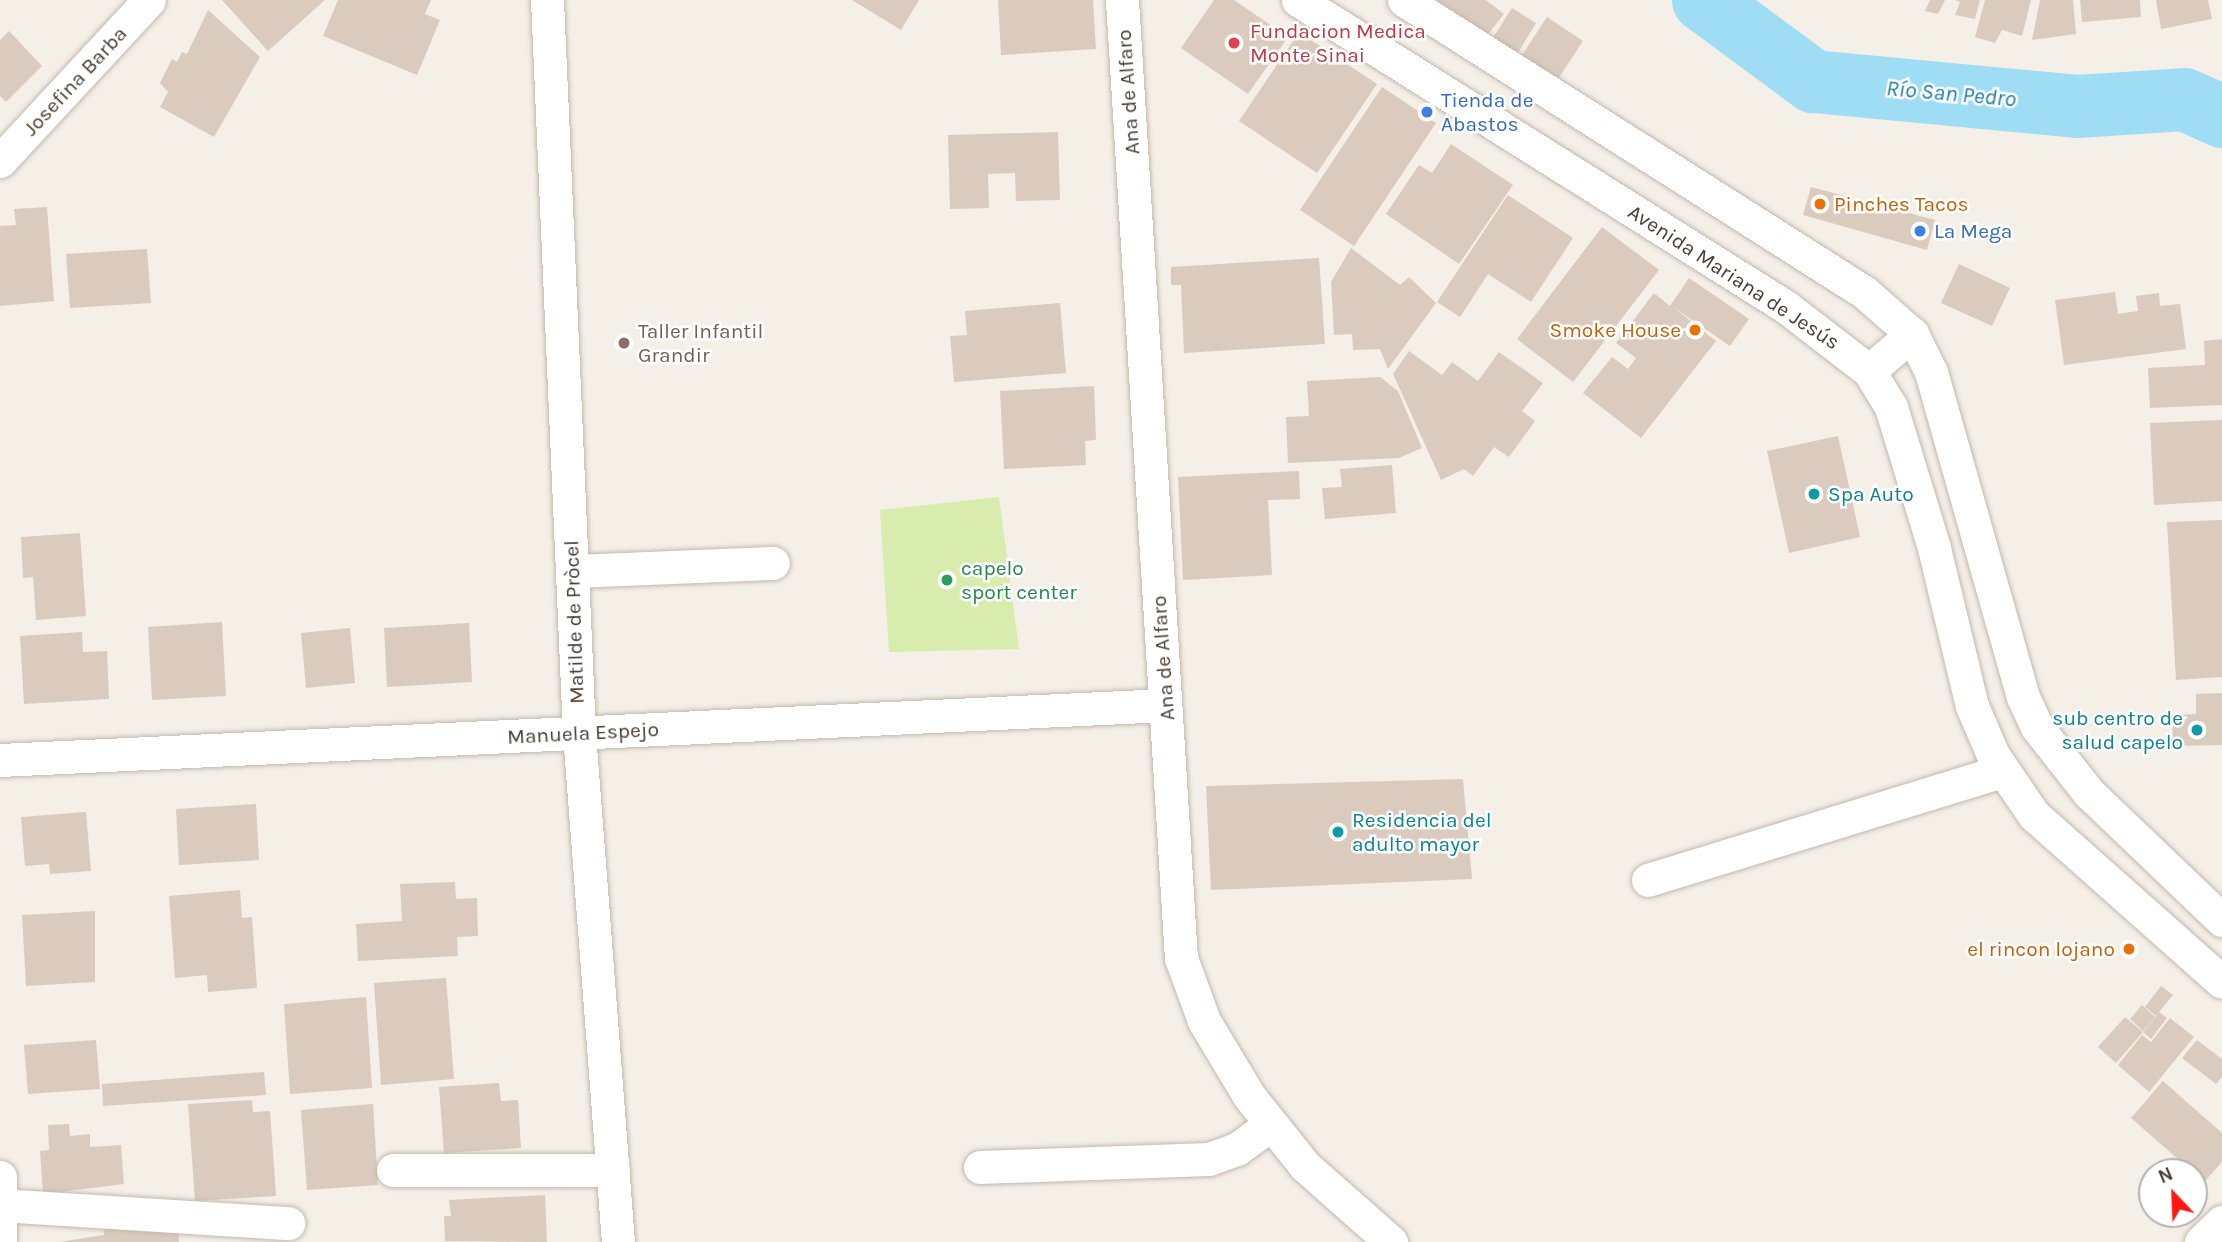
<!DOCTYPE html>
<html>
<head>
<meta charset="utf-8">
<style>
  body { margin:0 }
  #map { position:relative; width:2222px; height:1242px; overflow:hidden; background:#f4efe7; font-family:Karla,sans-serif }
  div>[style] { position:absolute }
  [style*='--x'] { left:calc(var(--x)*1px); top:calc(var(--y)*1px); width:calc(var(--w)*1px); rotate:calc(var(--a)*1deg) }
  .green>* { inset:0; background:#d7ecad }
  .river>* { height:63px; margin:-31.5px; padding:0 31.5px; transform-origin:31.5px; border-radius:31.5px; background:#9fddf5 }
  .building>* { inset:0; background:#dacbbe }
  .roads { filter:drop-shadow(0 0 2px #c4b8ac) drop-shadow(0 0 2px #c4b8ac) }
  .minor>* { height:33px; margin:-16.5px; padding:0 16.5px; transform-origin:16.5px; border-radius:16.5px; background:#fff }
  .dots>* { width:19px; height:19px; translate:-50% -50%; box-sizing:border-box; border:4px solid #fff; border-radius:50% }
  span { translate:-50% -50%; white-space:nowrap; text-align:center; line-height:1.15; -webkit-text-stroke:5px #fff; paint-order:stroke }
  .health-label { font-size:21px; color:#be3a42 }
  .left { translate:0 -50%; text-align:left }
  .street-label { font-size:21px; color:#483e35 }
  .shop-label { font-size:21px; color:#366cbe }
  .food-label { font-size:21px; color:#c56008 }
  .right { translate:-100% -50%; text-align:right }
  .education-label { font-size:21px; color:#785e54 }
  .culture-label { font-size:21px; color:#0d838f }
  .leisure-label { font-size:21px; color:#27864d }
  .water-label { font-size:23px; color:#237da2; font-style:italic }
  .north { position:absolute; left:2138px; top:1158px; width:70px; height:70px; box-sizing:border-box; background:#fff; border:2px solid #b6b2ae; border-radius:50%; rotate:337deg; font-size:19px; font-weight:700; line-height:28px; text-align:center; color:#483e35 }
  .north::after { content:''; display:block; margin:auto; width:24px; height:32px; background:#ff1813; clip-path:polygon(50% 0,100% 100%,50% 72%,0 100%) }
</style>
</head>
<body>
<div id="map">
  <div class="green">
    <div style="clip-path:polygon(999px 497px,1019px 649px,889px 652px,880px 510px)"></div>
  </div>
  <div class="river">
    <div style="--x:1703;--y:0;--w:137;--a:36.4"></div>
    <div style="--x:1813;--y:81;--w:265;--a:5.4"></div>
    <div style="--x:2077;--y:106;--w:107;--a:-3.7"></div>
    <div style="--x:2184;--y:99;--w:42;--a:24.1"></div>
  </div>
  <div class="building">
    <div style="clip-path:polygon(222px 0,325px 0,268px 51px)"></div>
    <div style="clip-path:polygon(338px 0,431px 0,425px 14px,440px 20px,417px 75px,323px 36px)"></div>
    <div style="clip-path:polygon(852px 0,919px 0,901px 30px)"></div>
    <div style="clip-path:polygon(998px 0,1093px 0,1096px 49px,1001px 55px)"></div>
    <div style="clip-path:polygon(1214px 0,1234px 0,1288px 37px,1248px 94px,1181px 48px)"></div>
    <div style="clip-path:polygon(1436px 0,1486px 0,1504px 14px,1485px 38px)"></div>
    <div style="clip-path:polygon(1930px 0,1945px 0,1938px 14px,1925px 11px)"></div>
    <div style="clip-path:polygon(1955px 0,1980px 0,1975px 19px,1955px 15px,1960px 2px)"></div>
    <div style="clip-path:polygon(1985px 0,2031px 0,2022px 36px,2002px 30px,1995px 43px,1975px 37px)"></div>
    <div style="clip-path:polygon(2040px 0,2073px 0,2076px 34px,2032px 40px)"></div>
    <div style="clip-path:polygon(2080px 0,2140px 0,2141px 17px,2082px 22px)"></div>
    <div style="clip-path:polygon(2156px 0,2208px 0,2212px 19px,2161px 29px)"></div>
    <div style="clip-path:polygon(1512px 8px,1536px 23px,1516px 56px,1491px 41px)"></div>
    <div style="clip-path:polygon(208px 10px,260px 57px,214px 137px,160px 107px,168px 92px,160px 83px,172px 59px,177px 62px,182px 52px,187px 54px)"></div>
    <div style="clip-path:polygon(1547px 17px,1583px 41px,1558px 79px,1522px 55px)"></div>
    <div style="clip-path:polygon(9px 31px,42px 66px,6px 102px,0 96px,0 40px)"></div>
    <div style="clip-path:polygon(1299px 32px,1377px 84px,1317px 173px,1239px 121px)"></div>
    <div style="clip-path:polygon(1382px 87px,1436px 123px,1354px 246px,1300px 210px)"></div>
    <div style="clip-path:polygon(1058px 132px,1060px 200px,1016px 201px,1015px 173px,988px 174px,989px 208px,950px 209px,948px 135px)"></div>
    <div style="clip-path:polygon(1451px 144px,1513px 185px,1459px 264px,1386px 214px,1419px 165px,1432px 173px)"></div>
    <div style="clip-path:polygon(1811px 187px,1935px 220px,1927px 250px,1803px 215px)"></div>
    <div style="clip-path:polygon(1508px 195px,1573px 238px,1531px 302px,1488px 274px,1460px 317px,1437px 302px)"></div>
    <div style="clip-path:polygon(47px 207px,54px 301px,0 306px,0 226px,16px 225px,14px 209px)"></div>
    <div style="clip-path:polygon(1602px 227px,1659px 270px,1573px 382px,1517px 339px)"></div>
    <div style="clip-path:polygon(1351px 248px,1400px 285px,1409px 277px,1436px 303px,1388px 369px,1380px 349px,1353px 350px,1352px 334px,1334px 335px,1331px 282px)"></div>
    <div style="clip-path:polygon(147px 249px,151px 303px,70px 308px,66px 254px)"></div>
    <div style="clip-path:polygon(1319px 258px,1325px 344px,1184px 353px,1181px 285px,1171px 285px,1171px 267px)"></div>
    <div style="clip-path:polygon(1959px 264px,2010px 288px,1992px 326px,1941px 303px)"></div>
    <div style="clip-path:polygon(1689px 278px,1749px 319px,1730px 346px,1673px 307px,1716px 341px,1641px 438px,1583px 393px,1612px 357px,1628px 369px,1636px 358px,1616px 343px,1654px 293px,1670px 306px)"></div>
    <div style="clip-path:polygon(2115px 292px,2118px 314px,2138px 311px,2136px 296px,2159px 293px,2160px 306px,2180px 304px,2186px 349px,2064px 365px,2055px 300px)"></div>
    <div style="clip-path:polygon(1060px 303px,1066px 373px,954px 382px,950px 336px,967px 335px,965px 311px)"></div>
    <div style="clip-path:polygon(2222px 339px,2222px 405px,2150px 408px,2148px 368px,2205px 365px,2204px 341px)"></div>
    <div style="clip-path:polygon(1409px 351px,1442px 375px,1452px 362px,1478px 381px,1499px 352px,1543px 383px,1522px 411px,1535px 421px,1509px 457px,1494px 447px,1473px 476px,1464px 469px,1441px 480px,1393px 374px)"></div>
    <div style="clip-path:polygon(1380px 377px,1398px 391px,1422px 448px,1399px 458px,1288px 463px,1286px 417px,1309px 416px,1307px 381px)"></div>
    <div style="clip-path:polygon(1094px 386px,1096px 440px,1085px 441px,1086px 465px,1004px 469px,1000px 391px)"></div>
    <div style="clip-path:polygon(2222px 420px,2222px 501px,2154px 505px,2150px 423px)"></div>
    <div style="clip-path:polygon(1838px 436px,1860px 537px,1789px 553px,1767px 451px)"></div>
    <div style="clip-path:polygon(1392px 465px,1396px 513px,1325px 519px,1322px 488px,1342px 487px,1340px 469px)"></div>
    <div style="clip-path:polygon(1299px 471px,1300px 499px,1268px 500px,1272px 575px,1183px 580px,1178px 477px)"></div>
    <div style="clip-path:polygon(2222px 520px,2222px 677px,2176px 680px,2167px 522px)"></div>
    <div style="clip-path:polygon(80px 533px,86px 616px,36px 620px,33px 577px,23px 578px,21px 537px)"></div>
    <div style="clip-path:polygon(222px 622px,226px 696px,152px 700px,148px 627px)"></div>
    <div style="clip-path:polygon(469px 623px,472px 682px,387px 687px,384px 628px)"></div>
    <div style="clip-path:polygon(350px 628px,355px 683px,306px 688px,301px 633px)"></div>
    <div style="clip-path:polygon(82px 632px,83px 652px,107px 651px,109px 699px,24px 704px,20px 636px)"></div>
    <div style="clip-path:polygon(2222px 693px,2222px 745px,2173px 746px,2172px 715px,2196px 714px,2196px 694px)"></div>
    <div style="clip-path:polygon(1463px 779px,1472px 879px,1211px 890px,1206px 786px)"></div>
    <div style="clip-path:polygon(256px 804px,259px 860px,179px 865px,176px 809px)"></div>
    <div style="clip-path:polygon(86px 812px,91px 871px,50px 874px,49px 864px,25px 866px,21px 817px)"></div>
    <div style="clip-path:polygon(455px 882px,456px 899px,477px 898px,478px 936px,457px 937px,458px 956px,358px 961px,356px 924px,402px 921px,400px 884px)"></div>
    <div style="clip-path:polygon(240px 890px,242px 918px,252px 917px,257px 988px,208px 992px,207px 975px,175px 978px,169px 896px)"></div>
    <div style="clip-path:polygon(95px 911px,95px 982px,26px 986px,22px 915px)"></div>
    <div style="clip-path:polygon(446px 978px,454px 1079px,381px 1085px,374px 983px)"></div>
    <div style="clip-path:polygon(2161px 986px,2173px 995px,2159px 1012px,2167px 1018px,2151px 1039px,2143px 1032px,2156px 1016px,2145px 1007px)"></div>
    <div style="clip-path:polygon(366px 997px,372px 1088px,290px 1094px,284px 1004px)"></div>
    <div style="clip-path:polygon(2142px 1005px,2155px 1017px,2143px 1031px,2130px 1019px)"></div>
    <div style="clip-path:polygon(2125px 1017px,2143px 1032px,2116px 1063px,2098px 1047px)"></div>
    <div style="clip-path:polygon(2170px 1018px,2194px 1037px,2149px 1092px,2118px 1065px,2142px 1035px,2151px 1042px)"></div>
    <div style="clip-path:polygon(96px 1040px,100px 1089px,28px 1094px,24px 1045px)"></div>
    <div style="clip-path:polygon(2197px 1040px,2222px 1059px,2222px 1077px,2216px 1084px,2182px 1058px)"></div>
    <div style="clip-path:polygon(264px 1072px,266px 1095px,103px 1106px,102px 1084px)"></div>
    <div style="clip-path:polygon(2163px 1081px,2222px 1133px,2222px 1162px,2204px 1182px,2131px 1118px)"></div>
    <div style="clip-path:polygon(499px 1083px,501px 1101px,518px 1100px,521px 1148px,444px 1153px,439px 1087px)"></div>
    <div style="clip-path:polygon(252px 1100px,253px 1112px,270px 1111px,276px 1196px,195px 1201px,188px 1104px)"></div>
    <div style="clip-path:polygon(373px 1104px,378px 1185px,307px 1190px,301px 1110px)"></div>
    <div style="clip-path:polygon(69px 1124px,70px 1136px,90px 1134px,90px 1147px,121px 1145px,124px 1184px,43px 1194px,40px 1151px,49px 1150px,48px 1125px)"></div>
    <div style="clip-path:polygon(545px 1195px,547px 1242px,445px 1241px,444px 1216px,451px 1216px,449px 1200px)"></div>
    <div style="clip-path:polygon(103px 1225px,178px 1227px,179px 1242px,59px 1242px,104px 1235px)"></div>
  </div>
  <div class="roads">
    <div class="minor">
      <div style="--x:547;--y:0;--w:734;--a:87.5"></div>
      <div style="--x:579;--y:733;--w:510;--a:85.62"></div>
      <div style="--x:1122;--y:0;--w:960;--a:86.48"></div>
      <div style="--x:1181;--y:958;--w:67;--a:69.9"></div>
      <div style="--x:1204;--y:1021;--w:87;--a:59"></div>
      <div style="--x:1249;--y:1096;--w:90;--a:51.3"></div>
      <div style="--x:1305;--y:1166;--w:115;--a:41.5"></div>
      <div style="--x:1298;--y:0;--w:577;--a:32.17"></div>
      <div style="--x:1786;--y:307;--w:105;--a:37.6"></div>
      <div style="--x:1869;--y:371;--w:42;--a:58.6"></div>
      <div style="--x:1891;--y:407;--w:147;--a:73"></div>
      <div style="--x:1934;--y:548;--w:163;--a:76.5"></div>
      <div style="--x:1972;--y:706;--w:53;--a:66.8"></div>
      <div style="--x:1993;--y:755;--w:73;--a:55.7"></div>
      <div style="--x:2034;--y:815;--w:251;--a:41.6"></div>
      <div style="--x:1404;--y:0;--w:545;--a:32.41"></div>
      <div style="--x:1864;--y:292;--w:64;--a:41.2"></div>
      <div style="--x:1912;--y:334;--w:42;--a:63.4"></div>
      <div style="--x:1931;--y:372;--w:338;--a:74.2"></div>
      <div style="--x:2023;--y:697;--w:33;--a:65"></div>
      <div style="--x:2037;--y:727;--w:84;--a:51.8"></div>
      <div style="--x:2089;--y:793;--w:184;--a:43.7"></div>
      <div style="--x:0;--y:161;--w:219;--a:-47.2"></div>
      <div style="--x:1869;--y:371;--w:57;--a:-40.7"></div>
      <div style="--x:572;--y:571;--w:201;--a:-2.3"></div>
      <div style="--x:0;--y:760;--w:1166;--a:-2.7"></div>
      <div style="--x:1648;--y:880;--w:371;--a:-17.1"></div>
      <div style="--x:980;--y:1167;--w:229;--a:-2"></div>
      <div style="--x:1209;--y:1159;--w:30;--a:-20"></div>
      <div style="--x:1237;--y:1149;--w:42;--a:-36.3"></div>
      <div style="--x:393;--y:1170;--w:220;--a:0"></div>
      <div style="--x:0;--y:1177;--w:65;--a:90"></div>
      <div style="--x:0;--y:1205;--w:289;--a:3.6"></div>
      <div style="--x:2201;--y:1242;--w:29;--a:-44"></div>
    </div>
  </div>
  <div class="dots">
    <div style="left:1234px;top:43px;background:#e0444e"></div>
    <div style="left:1427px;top:112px;background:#3f7fe0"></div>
    <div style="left:1820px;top:204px;background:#e8710a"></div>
    <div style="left:1920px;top:231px;background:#3f7fe0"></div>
    <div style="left:1695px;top:330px;background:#e8710a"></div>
    <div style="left:624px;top:343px;background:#8d6e63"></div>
    <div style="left:1814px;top:494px;background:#0f9aa8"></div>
    <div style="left:947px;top:580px;background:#2e9e5b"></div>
    <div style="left:2197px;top:730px;background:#0f9aa8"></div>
    <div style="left:1338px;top:832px;background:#0f9aa8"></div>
    <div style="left:2129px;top:949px;background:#e8710a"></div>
  </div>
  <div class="health-label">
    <span class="left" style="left:1250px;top:43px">Fundacion Medica<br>Monte Sinai</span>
  </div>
  <div class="street-label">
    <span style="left:75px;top:81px;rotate:-47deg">Josefina Barba</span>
    <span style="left:1128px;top:92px;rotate:-94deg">Ana de Alfaro</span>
    <span style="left:1734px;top:277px;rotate:33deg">Avenida Mariana de Jesús</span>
    <span style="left:574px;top:622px;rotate:-92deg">Matilde de Pròcel</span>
    <span style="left:1163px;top:658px;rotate:-94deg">Ana de Alfaro</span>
    <span style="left:583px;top:733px;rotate:-3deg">Manuela Espejo</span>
  </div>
  <div class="shop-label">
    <span class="left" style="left:1441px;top:112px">Tienda de<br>Abastos</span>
    <span class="left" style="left:1934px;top:231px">La Mega</span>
  </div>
  <div class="food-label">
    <span class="left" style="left:1834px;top:204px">Pinches Tacos</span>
    <span class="right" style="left:1681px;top:330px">Smoke House</span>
    <span class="right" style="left:2115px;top:949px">el rincon lojano</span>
  </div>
  <div class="education-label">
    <span class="left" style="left:638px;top:343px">Taller Infantil<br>Grandir</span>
  </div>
  <div class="culture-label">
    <span class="left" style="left:1828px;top:494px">Spa Auto</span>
    <span class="right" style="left:2183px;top:730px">sub centro de<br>salud capelo</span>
    <span class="left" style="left:1352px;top:832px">Residencia del<br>adulto mayor</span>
  </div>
  <div class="leisure-label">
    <span class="left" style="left:961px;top:580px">capelo<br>sport center</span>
  </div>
  <div class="water-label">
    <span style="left:1951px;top:94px;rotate:5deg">Río San Pedro</span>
  </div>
  <div class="north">N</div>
</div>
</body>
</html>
